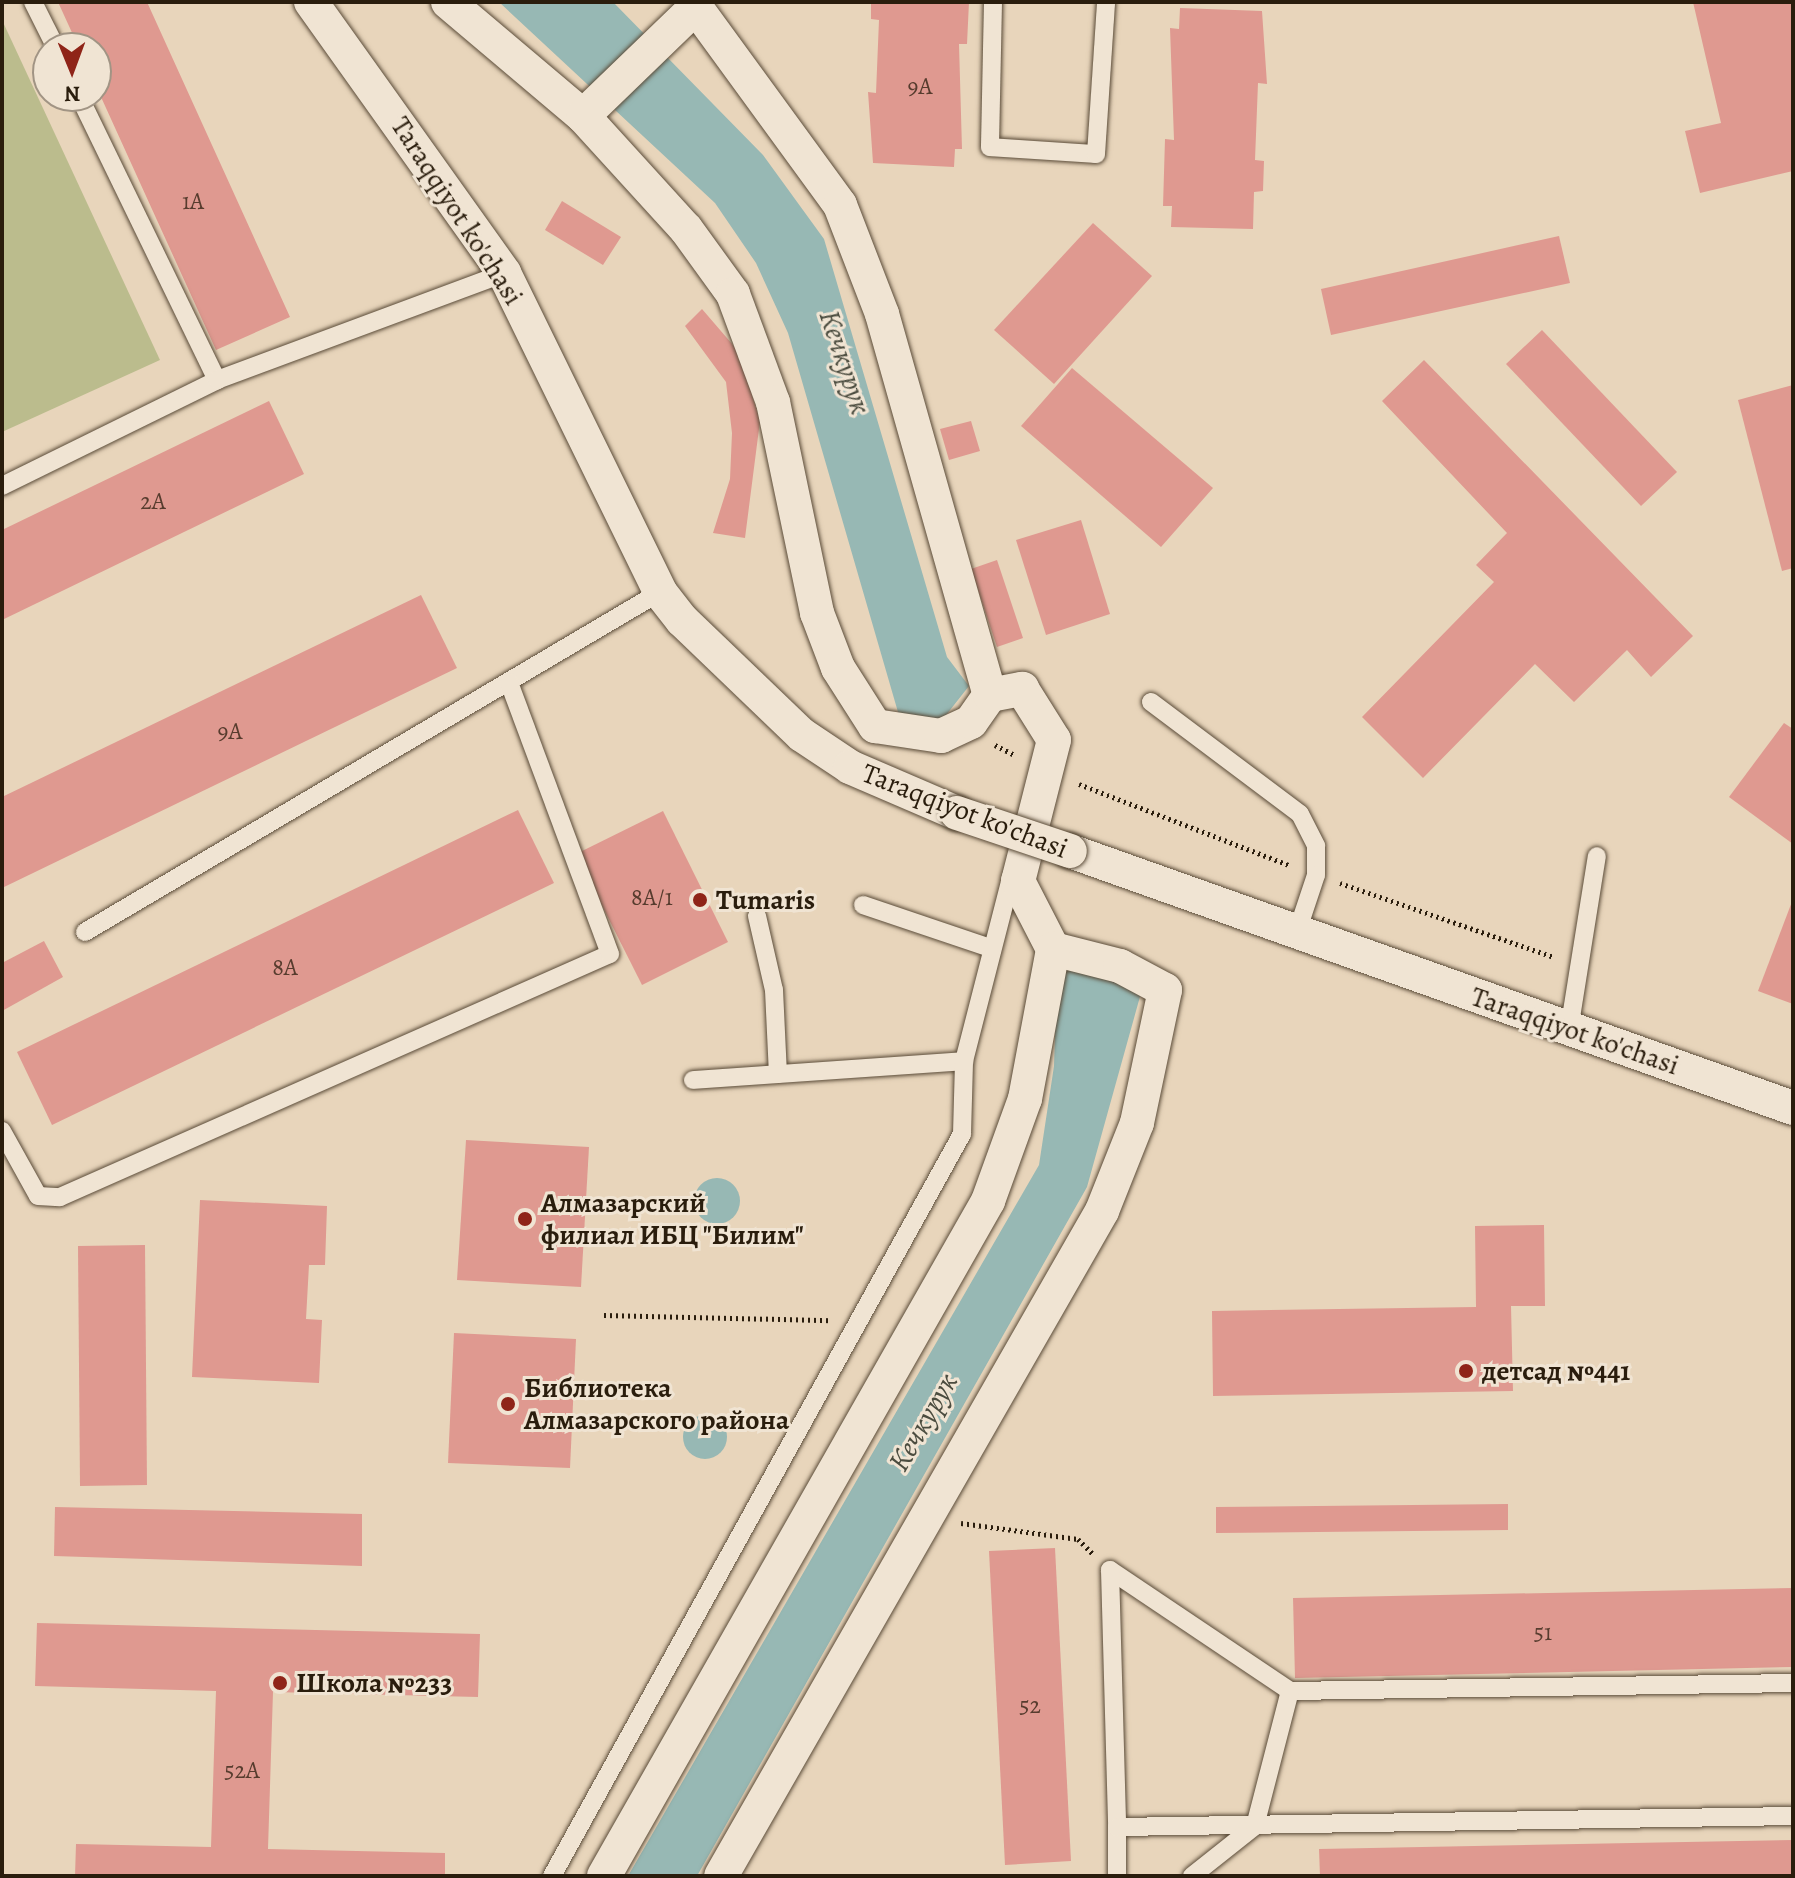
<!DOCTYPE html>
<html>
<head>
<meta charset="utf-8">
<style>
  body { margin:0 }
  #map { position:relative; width:1795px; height:1878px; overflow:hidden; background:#e8d5bb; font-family:Alegreya,serif }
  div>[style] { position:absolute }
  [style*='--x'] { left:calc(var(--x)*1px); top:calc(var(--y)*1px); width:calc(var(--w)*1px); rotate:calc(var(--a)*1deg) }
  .green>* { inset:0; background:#bbbc8d }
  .water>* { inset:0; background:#97b8b4 }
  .round { border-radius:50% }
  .building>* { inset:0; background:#df9990 }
  .path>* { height:5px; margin-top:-2.5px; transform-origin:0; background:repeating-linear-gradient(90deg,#2a1d0d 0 2px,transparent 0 6px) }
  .roads { filter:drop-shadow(0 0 2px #5a4b38) drop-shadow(0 0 2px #5a4b38) }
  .lane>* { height:18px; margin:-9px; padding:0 9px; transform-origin:9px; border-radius:9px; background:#f0e4d3 }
  .street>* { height:34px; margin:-17px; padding:0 17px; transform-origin:17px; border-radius:17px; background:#f0e4d3 }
  .bridges { filter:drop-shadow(0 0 2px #5a4b38) drop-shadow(0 0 2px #5a4b38) }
  .street-bridge>* { height:34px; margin:-17px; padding:0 17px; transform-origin:17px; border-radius:17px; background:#f0e4d3 }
  .dots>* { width:22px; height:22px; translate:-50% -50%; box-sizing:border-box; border:4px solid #f0e4d3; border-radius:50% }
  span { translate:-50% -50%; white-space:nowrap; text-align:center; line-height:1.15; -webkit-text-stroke:6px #f0e4d3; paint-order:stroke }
  .number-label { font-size:24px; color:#573c2e }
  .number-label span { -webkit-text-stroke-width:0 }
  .street-label { font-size:28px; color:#2a1d0d }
  .poi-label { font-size:28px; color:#2a1d0d; font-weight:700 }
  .left { translate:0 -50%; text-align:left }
  .water-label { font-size:30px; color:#4b4c3f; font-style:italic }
  .frame { position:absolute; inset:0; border:4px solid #2a1d0d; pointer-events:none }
  .north { position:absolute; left:32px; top:32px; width:80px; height:80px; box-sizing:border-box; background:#f0e4d3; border:2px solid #a19484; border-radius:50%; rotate:179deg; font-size:22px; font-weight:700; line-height:32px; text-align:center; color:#2a1d0d }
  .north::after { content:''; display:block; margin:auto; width:28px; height:36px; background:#8f2418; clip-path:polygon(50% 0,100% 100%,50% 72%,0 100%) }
</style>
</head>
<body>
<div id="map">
  <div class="green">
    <div style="clip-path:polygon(2px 20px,160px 360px,2px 432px)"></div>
  </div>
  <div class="water">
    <div style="clip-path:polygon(499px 2px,613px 2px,763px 155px,824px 239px,947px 657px,969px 686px,943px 719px,900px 719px,788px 333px,756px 263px,715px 203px)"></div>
    <div style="clip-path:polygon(1074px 959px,1141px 993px,1087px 1187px,697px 1876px,628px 1876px,1039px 1165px,1054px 1066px,1057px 971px)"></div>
    <div class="round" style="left:694px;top:1178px;width:46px;height:46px"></div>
    <div class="round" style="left:683px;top:1415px;width:44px;height:44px"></div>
  </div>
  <div class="building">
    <div style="clip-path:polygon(58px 2px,147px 2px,290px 317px,216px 350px,96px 86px,96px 48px,79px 48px)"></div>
    <div style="clip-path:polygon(871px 2px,969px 2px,967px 44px,959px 44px,962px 149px,955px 149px,954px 167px,873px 163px,868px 92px,876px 93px,879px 20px,871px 19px)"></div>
    <div style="clip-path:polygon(1693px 2px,1793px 2px,1793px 171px,1700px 193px,1685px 131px,1721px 123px)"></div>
    <div style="clip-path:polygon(1180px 8px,1262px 11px,1267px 84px,1258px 83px,1255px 160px,1264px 161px,1263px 191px,1254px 192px,1253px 229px,1171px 227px,1172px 206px,1163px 206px,1165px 139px,1174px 140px,1170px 28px,1179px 29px)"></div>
    <div style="clip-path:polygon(562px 201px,621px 237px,603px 265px,545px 230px)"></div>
    <div style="clip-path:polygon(1093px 223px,1152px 276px,1054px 384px,994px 330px)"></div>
    <div style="clip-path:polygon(1559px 236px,1570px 283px,1331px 335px,1321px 289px)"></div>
    <div style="clip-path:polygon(702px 309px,739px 352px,760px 421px,745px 538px,713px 533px,730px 479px,732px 433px,726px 382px,685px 326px)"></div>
    <div style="clip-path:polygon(1542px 330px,1677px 472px,1641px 506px,1506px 364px)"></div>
    <div style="clip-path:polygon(1424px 360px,1693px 636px,1651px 677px,1627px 650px,1574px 702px,1535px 664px,1423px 778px,1362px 717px,1494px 582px,1476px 565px,1507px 533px,1382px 401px)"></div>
    <div style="clip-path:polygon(1072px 368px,1213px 488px,1161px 547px,1021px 426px)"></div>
    <div style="clip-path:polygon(1793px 385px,1793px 568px,1782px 571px,1738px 400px)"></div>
    <div style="clip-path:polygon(269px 401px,304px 474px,2px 620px,2px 530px)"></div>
    <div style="clip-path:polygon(971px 421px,980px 451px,949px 460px,940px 429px)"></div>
    <div style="clip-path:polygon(1081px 520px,1110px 614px,1046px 635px,1016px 540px)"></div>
    <div style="clip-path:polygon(997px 560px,1023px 638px,997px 647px,971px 569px)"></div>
    <div style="clip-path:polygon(421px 595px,457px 668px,2px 888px,2px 797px)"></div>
    <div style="clip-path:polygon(1784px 723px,1793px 729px,1793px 844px,1729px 797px)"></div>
    <div style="clip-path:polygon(518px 810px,554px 883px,52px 1125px,17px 1052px)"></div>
    <div style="clip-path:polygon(663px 811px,728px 942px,642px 985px,576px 854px)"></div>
    <div style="clip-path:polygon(1793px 899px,1793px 1004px,1758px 991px)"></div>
    <div style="clip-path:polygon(44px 941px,63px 977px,2px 1011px,2px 963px)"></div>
    <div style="clip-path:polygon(466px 1140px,589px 1147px,581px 1287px,457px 1280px)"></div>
    <div style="clip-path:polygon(200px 1200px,327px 1206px,325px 1265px,309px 1265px,306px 1319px,322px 1320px,319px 1383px,192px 1377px)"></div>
    <div style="clip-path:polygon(1544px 1225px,1545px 1306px,1511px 1306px,1513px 1391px,1213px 1396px,1212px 1311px,1476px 1307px,1475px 1226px)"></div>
    <div style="clip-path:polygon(145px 1245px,147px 1485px,80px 1486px,78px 1246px)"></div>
    <div style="clip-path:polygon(454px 1333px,576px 1339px,570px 1468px,448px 1463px)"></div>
    <div style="clip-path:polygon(1508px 1504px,1508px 1530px,1216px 1533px,1216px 1507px)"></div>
    <div style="clip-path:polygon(55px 1507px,362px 1514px,362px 1566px,54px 1556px)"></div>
    <div style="clip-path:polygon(1055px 1548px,1071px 1861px,1005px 1865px,989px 1551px)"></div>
    <div style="clip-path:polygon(1793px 1588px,1793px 1667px,1295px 1678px,1293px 1598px)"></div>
    <div style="clip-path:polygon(37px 1623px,480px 1634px,478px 1697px,273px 1692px,268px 1849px,445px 1853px,445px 1876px,75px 1876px,76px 1844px,211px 1847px,216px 1691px,35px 1686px)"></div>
    <div style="clip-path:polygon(1793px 1840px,1793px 1876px,1320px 1876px,1319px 1849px)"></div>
  </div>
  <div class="path">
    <div style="--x:995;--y:745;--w:22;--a:27"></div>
    <div style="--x:1079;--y:784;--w:225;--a:21.1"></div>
    <div style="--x:1340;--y:883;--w:226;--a:19.1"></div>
    <div style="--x:604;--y:1315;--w:226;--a:1.3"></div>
    <div style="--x:961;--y:1523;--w:118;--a:7.8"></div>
    <div style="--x:1078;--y:1539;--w:20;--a:45"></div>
  </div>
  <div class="roads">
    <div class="lane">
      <div style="--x:33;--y:2;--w:51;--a:63.4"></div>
      <div style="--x:993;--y:2;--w:145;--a:91.2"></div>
      <div style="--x:990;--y:147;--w:106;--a:3.8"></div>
      <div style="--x:1096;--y:154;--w:152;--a:-86.2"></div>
      <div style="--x:79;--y:96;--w:316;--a:64.1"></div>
      <div style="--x:2;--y:486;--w:240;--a:-26.2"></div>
      <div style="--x:217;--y:380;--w:306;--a:-20.4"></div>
      <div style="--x:1151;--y:702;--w:186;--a:36.9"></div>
      <div style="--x:1300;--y:814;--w:36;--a:63"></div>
      <div style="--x:1316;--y:846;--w:29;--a:90"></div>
      <div style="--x:1316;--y:875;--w:60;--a:108.4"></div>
      <div style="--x:863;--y:905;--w:134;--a:18.7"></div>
      <div style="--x:757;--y:916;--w:76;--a:77.1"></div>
      <div style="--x:774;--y:990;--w:84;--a:87.3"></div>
      <div style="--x:85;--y:932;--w:668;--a:-30.6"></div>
      <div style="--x:1569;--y:1030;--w:176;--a:-80.9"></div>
      <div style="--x:693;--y:1080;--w:272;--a:-4"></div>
      <div style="--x:2;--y:1131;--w:74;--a:61"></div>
      <div style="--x:38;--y:1196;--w:22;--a:3"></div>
      <div style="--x:60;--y:1197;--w:601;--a:-23.84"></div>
      <div style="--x:610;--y:954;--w:290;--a:-110.4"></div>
      <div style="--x:1110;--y:1570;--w:217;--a:33.9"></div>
      <div style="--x:1290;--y:1691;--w:503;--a:-0.91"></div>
      <div style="--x:1110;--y:1570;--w:257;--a:88.4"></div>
      <div style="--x:552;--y:1876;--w:848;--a:-61.08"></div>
      <div style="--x:962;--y:1134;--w:73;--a:-88.4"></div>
      <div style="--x:964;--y:1061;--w:193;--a:-75.6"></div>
      <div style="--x:1117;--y:1876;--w:49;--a:-90"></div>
      <div style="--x:1117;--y:1827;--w:676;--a:-0.93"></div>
      <div style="--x:1192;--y:1876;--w:80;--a:-38.4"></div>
      <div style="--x:1255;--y:1826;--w:139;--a:-75.5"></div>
    </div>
    <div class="street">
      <div style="--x:311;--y:2;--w:333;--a:54.5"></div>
      <div style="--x:504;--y:273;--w:355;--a:63.9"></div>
      <div style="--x:660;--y:592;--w:36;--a:52"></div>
      <div style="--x:682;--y:620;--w:166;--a:43.8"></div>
      <div style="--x:802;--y:735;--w:58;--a:33.7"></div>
      <div style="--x:850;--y:767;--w:116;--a:23.3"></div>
      <div style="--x:448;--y:2;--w:177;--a:40.2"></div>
      <div style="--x:583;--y:116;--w:153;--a:47.7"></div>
      <div style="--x:686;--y:229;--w:80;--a:54.1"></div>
      <div style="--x:733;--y:294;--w:115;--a:69.7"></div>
      <div style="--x:773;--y:402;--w:216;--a:78.2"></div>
      <div style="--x:817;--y:613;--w:59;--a:69.1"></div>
      <div style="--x:838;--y:668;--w:69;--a:57.5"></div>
      <div style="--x:875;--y:726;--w:67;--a:8.6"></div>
      <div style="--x:941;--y:736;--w:33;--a:-25"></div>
      <div style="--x:971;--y:722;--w:33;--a:-55"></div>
      <div style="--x:692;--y:2;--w:251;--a:53.9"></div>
      <div style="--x:840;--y:205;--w:117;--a:68.9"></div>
      <div style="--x:882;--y:314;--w:396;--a:74.2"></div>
      <div style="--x:990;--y:695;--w:33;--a:-11"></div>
      <div style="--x:1022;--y:689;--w:60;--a:57.9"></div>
      <div style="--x:1054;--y:740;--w:146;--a:104.3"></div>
      <div style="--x:1018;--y:881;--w:76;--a:62.8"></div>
      <div style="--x:1053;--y:949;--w:69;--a:14.2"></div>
      <div style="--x:1120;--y:966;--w:51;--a:28.1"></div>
      <div style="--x:1165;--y:990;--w:136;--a:101.9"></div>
      <div style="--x:1137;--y:1123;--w:95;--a:111.7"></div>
      <div style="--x:1102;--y:1211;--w:766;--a:119.81"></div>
      <div style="--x:583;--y:116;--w:156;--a:-44"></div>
      <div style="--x:1070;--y:851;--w:767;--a:19.57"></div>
      <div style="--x:604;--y:1876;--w:777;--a:-60.36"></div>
      <div style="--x:988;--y:1201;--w:109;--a:-70.1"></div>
      <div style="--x:1025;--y:1099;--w:153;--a:-79.4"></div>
    </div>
  </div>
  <div class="bridges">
    <div class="street-bridge">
      <div style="--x:957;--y:813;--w:119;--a:18.6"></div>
    </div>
  </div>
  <div class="dots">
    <div style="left:700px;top:900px;background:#8f2418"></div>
    <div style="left:525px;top:1219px;background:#8f2418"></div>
    <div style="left:1466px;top:1371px;background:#8f2418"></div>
    <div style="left:508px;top:1404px;background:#8f2418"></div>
    <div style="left:280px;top:1683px;background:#8f2418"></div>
  </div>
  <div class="number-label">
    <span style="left:920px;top:87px">9A</span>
    <span style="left:193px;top:202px">1A</span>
    <span style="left:153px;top:502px">2A</span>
    <span style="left:230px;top:732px">9A</span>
    <span style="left:652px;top:898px">8A/1</span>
    <span style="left:285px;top:968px">8A</span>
    <span style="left:1543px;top:1633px">51</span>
    <span style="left:1030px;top:1706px">52</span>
    <span style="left:242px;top:1771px">52A</span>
  </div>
  <div class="street-label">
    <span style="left:457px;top:211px;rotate:57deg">Taraqqiyot ko'chasi</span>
    <span style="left:965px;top:811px;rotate:21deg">Taraqqiyot ko'chasi</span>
    <span style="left:1575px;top:1031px;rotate:19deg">Taraqqiyot ko'chasi</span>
  </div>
  <div class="poi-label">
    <span class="left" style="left:716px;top:900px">Tumaris</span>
    <span class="left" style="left:541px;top:1219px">Алмазарский<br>филиал ИБЦ "Билим"</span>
    <span class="left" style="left:1482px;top:1371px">детсад №441</span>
    <span class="left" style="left:524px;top:1404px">Библиотека<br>Алмазарского района</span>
    <span class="left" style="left:296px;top:1683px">Школа №233</span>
  </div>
  <div class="water-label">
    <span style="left:845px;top:362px;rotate:72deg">Кечкурук</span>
    <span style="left:923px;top:1422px;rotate:-60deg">Кечкурук</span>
  </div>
  <div class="frame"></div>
  <div class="north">N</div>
</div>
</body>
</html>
